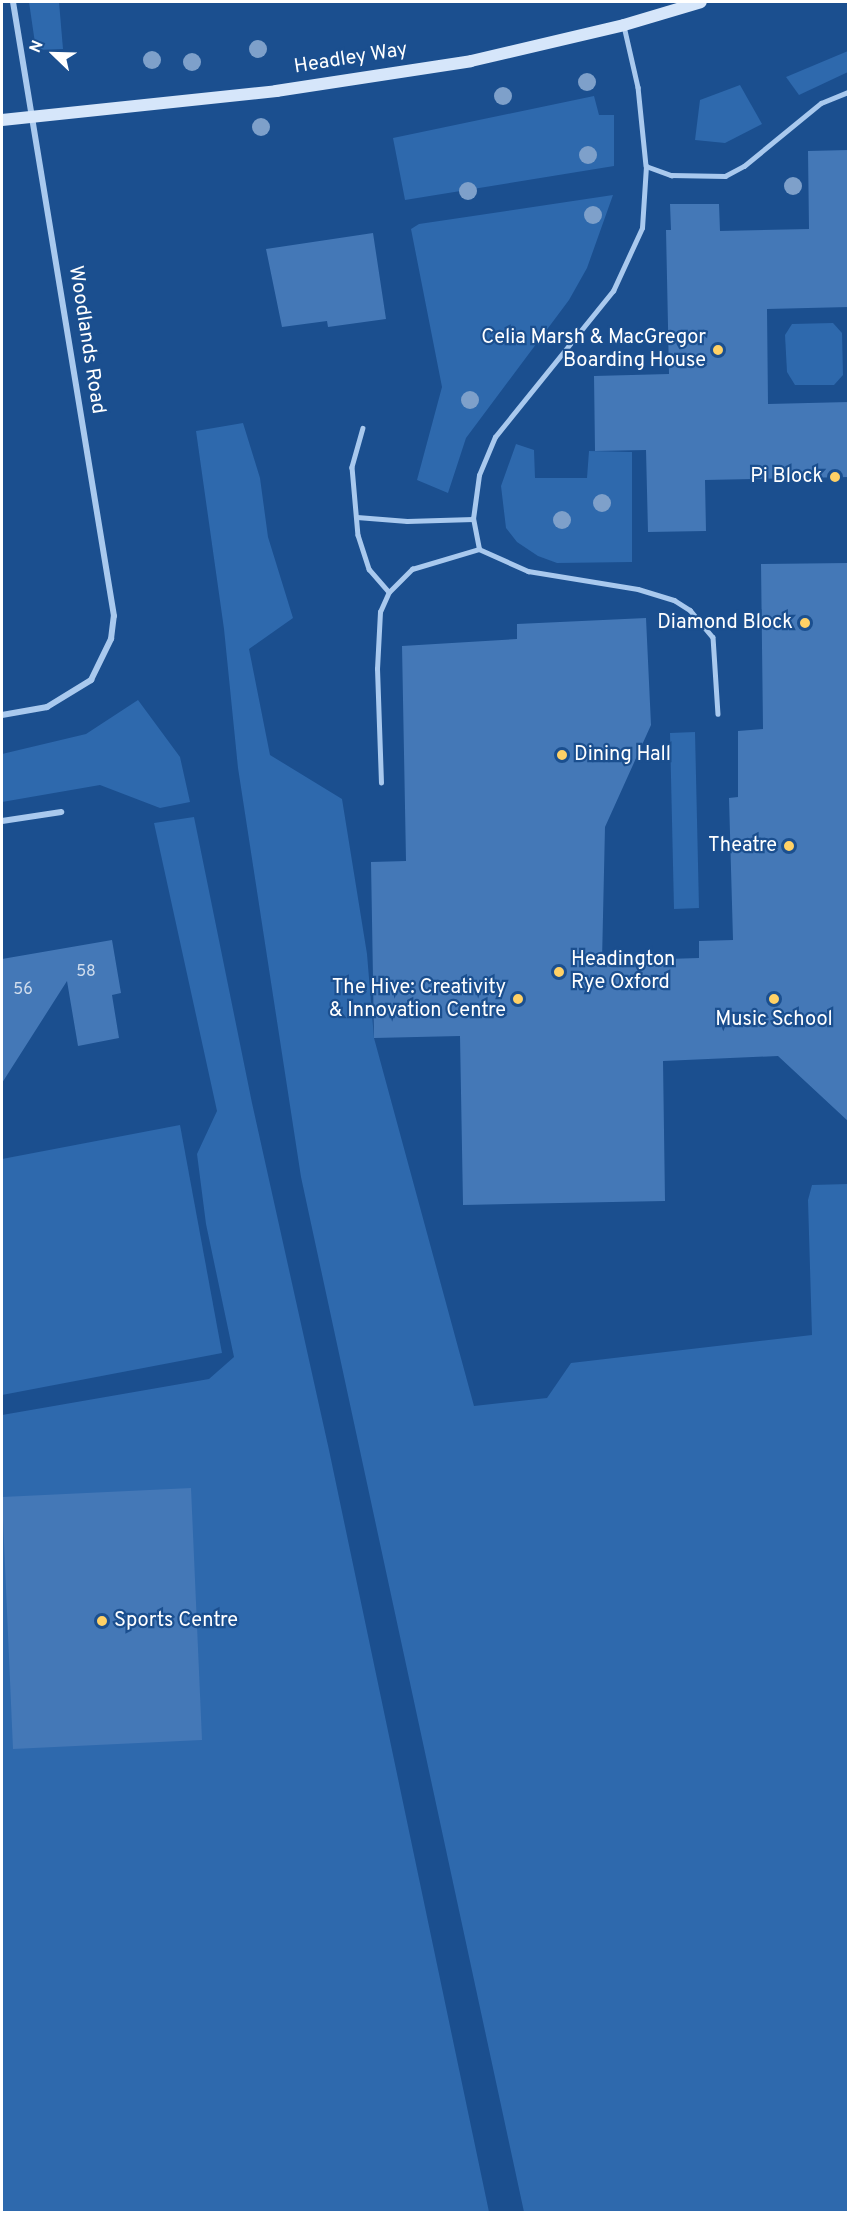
<!DOCTYPE html>
<html>
<head>
<meta charset="utf-8">
<style>
  body { margin:0 }
  #map { position:relative; width:850px; height:2214px; overflow:hidden; background:#1b4f8f; font-family:Overpass,sans-serif }
  div>[style] { position:absolute }
  [style*='--x'] { left:calc(var(--x)*1px); top:calc(var(--y)*1px); width:calc(var(--w)*1px); rotate:calc(var(--a)*1deg) }
  .green>* { inset:0; background:#2e69ad }
  .building>* { inset:0; background:#4478b7 }
  .service>* { height:4.5px; margin:-2.25px; padding:0 2.25px; transform-origin:2.25px; border-radius:2.25px; background:#a9c9ee }
  .minor>* { height:6px; margin:-3px; padding:0 3px; transform-origin:3px; border-radius:3px; background:#a9c9ee }
  .secondary>* { height:12px; margin:-6px; padding:0 6px; transform-origin:6px; border-radius:6px; background:#d6e6fa }
  .trees>* { width:18px; height:18px; margin:-9px; border-radius:50%; background:#7ea0ca }
  .dots>* { width:16px; height:16px; translate:-50% -50%; box-sizing:border-box; border:3px solid #1b4f8f; border-radius:50% }
  span { translate:-50% -50%; white-space:nowrap; text-align:center; line-height:1.15; -webkit-text-stroke:4.5px #1b4f8f; paint-order:stroke }
  .number-label { font-size:16px; color:#d0dded }
  .number-label span { -webkit-text-stroke-width:0 }
  .street-label { font-size:20px; color:#fff }
  .poi-label { font-size:20px; color:#fff }
  .right { translate:-100% -50%; text-align:right }
  .left { translate:0 -50%; text-align:left }
  .frame { position:absolute; inset:0; border:3px solid #fff; pointer-events:none }
  .north { position:absolute; left:24px; top:24px; width:60px; height:60px; -webkit-text-stroke:4px #1b4f8f; paint-order:stroke; rotate:293deg; font-size:16px; font-weight:700; line-height:24px; text-align:center; color:#fff }
  .north::after { content:''; display:block; margin:auto; width:21px; height:27px; background:#fff; clip-path:polygon(50% 0,100% 100%,50% 72%,0 100%) }
</style>
</head>
<body>
<div id="map">
  <div class="green">
    <div style="clip-path:polygon(29px 2px,59px 2px,63px 49px,36px 50px)"></div>
    <div style="clip-path:polygon(848px 51px,848px 72px,799px 95px,786px 77px)"></div>
    <div style="clip-path:polygon(740px 85px,762px 124px,725px 143px,695px 140px,700px 100px)"></div>
    <div style="clip-path:polygon(594px 96px,599px 115px,614px 115px,614px 166px,405px 200px,393px 138px)"></div>
    <div style="clip-path:polygon(613px 195px,587px 268px,569px 300px,466px 438px,448px 493px,417px 480px,442px 387px,411px 229px,419px 224px)"></div>
    <div style="clip-path:polygon(833px 323px,842px 333px,843px 375px,834px 385px,795px 385px,787px 372px,785px 335px,792px 324px)"></div>
    <div style="clip-path:polygon(243px 423px,260px 478px,268px 537px,293px 618px,249px 649px,270px 755px,342px 799px,367px 954px,374px 1038px,474px 1406px,547px 1398px,571px 1363px,812px 1335px,808px 1200px,812px 1185px,848px 1184px,848px 2212px,524px 2212px,301px 1177px,238px 768px,224px 629px,196px 431px)"></div>
    <div style="clip-path:polygon(516px 444px,534px 450px,535px 478px,587px 478px,589px 451px,632px 452px,632px 562px,557px 563px,538px 556px,517px 542px,506px 528px,501px 486px)"></div>
    <div style="clip-path:polygon(138px 700px,180px 757px,190px 802px,160px 808px,100px 785px,2px 802px,2px 754px,86px 734px)"></div>
    <div style="clip-path:polygon(695px 732px,699px 908px,674px 909px,670px 733px)"></div>
    <div style="clip-path:polygon(194px 817px,252px 1103px,329px 1450px,489px 2212px,2px 2212px,2px 1415px,209px 1379px,234px 1357px,206px 1224px,197px 1154px,217px 1111px,154px 823px)"></div>
    <div style="clip-path:polygon(180px 1125px,222px 1353px,2px 1395px,2px 1159px)"></div>
  </div>
  <div class="building">
    <div style="clip-path:polygon(849px 150px,849px 307px,767px 309px,768px 404px,849px 402px,849px 477px,705px 480px,706px 531px,648px 532px,646px 450px,595px 451px,594px 376px,669px 374px,666px 230px,671px 230px,670px 204px,719px 204px,720px 231px,809px 229px,808px 151px)"></div>
    <div style="clip-path:polygon(373px 233px,386px 319px,328px 327px,327px 321px,282px 327px,266px 249px)"></div>
    <div style="clip-path:polygon(849px 563px,849px 1122px,778px 1056px,663px 1061px,665px 1201px,463px 1205px,460px 1036px,374px 1038px,371px 862px,406px 861px,402px 646px,517px 639px,517px 624px,646px 618px,651px 725px,605px 827px,602px 961px,699px 958px,699px 941px,733px 940px,729px 798px,738px 797px,738px 731px,763px 729px,761px 564px)"></div>
    <div style="clip-path:polygon(112px 940px,121px 993px,112px 995px,119px 1038px,78px 1046px,67px 981px,2px 1083px,2px 959px)"></div>
    <div style="clip-path:polygon(191px 1488px,202px 1740px,13px 1749px,2px 1497px)"></div>
  </div>
  <div class="service">
    <div style="--x:624;--y:26;--w:63;--a:77.1"></div>
    <div style="--x:638;--y:87;--w:79;--a:84.2"></div>
    <div style="--x:646;--y:166;--w:27;--a:20"></div>
    <div style="--x:671;--y:175;--w:54;--a:1.1"></div>
    <div style="--x:725;--y:176;--w:21;--a:-28"></div>
    <div style="--x:744;--y:166;--w:99;--a:-39.3"></div>
    <div style="--x:821;--y:103;--w:29;--a:-22"></div>
    <div style="--x:363;--y:428;--w:41;--a:105.8"></div>
    <div style="--x:352;--y:467;--w:68;--a:85"></div>
    <div style="--x:358;--y:535;--w:36;--a:72"></div>
    <div style="--x:369;--y:569;--w:30;--a:49"></div>
    <div style="--x:357;--y:517;--w:50;--a:4.6"></div>
    <div style="--x:407;--y:521;--w:66;--a:-1.7"></div>
    <div style="--x:479;--y:549;--w:31;--a:-101"></div>
    <div style="--x:473;--y:519;--w:44;--a:-82.2"></div>
    <div style="--x:479;--y:475;--w:41;--a:-67.2"></div>
    <div style="--x:495;--y:437;--w:188;--a:-51.1"></div>
    <div style="--x:613;--y:291;--w:69;--a:-65.3"></div>
    <div style="--x:642;--y:228;--w:62;--a:-86.3"></div>
    <div style="--x:381;--y:783;--w:114;--a:-92"></div>
    <div style="--x:377;--y:669;--w:57;--a:-87"></div>
    <div style="--x:380;--y:612;--w:22;--a:-66"></div>
    <div style="--x:389;--y:592;--w:33;--a:-45"></div>
    <div style="--x:412;--y:569;--w:70;--a:-16.6"></div>
    <div style="--x:479;--y:549;--w:54;--a:24.2"></div>
    <div style="--x:528;--y:571;--w:111;--a:9.3"></div>
    <div style="--x:638;--y:589;--w:38;--a:17"></div>
    <div style="--x:674;--y:600;--w:19;--a:32"></div>
    <div style="--x:690;--y:610;--w:35;--a:50"></div>
    <div style="--x:713;--y:637;--w:77;--a:86.3"></div>
  </div>
  <div class="minor">
    <div style="--x:2;--y:715;--w:46;--a:-10.1"></div>
    <div style="--x:47;--y:707;--w:52;--a:-31.5"></div>
    <div style="--x:91;--y:680;--w:46;--a:-64"></div>
    <div style="--x:111;--y:639;--w:23;--a:-83"></div>
    <div style="--x:114;--y:616;--w:622;--a:-99.34"></div>
    <div style="--x:2;--y:821;--w:60;--a:-8.7"></div>
  </div>
  <div class="secondary">
    <div style="--x:2;--y:120;--w:276;--a:-6"></div>
    <div style="--x:276;--y:91;--w:197;--a:-8.7"></div>
    <div style="--x:471;--y:61;--w:157;--a:-13.2"></div>
    <div style="--x:624;--y:25;--w:80;--a:-16.6"></div>
  </div>
  <div class="trees">
    <div style="left:258px;top:49px"></div>
    <div style="left:152px;top:60px"></div>
    <div style="left:192px;top:62px"></div>
    <div style="left:587px;top:82px"></div>
    <div style="left:503px;top:96px"></div>
    <div style="left:261px;top:127px"></div>
    <div style="left:588px;top:155px"></div>
    <div style="left:793px;top:186px"></div>
    <div style="left:468px;top:191px"></div>
    <div style="left:593px;top:215px"></div>
    <div style="left:470px;top:400px"></div>
    <div style="left:602px;top:503px"></div>
    <div style="left:562px;top:520px"></div>
  </div>
  <div class="dots">
    <div style="left:718px;top:350px;background:#ffd166"></div>
    <div style="left:835px;top:477px;background:#ffd166"></div>
    <div style="left:805px;top:623px;background:#ffd166"></div>
    <div style="left:562px;top:755px;background:#ffd166"></div>
    <div style="left:789px;top:846px;background:#ffd166"></div>
    <div style="left:559px;top:972px;background:#ffd166"></div>
    <div style="left:518px;top:999px;background:#ffd166"></div>
    <div style="left:774px;top:999px;background:#ffd166"></div>
    <div style="left:102px;top:1621px;background:#ffd166"></div>
  </div>
  <div class="number-label">
    <span style="left:86px;top:972px">58</span>
    <span style="left:23px;top:990px">56</span>
  </div>
  <div class="street-label">
    <span style="left:351px;top:59px;rotate:-9deg">Headley Way</span>
    <span style="left:86px;top:340px;rotate:81deg">Woodlands Road</span>
  </div>
  <div class="poi-label">
    <span class="right" style="left:706px;top:350px">Celia Marsh &amp; MacGregor<br>Boarding House</span>
    <span class="right" style="left:823px;top:477px">Pi Block</span>
    <span class="right" style="left:793px;top:623px">Diamond Block</span>
    <span class="left" style="left:574px;top:755px">Dining Hall</span>
    <span class="right" style="left:777px;top:846px">Theatre</span>
    <span class="left" style="left:571px;top:972px">Headington<br>Rye Oxford</span>
    <span class="right" style="left:506px;top:1000px">The Hive: Creativity<br>&amp; Innovation Centre</span>
    <span style="left:774px;top:1020px">Music School</span>
    <span class="left" style="left:114px;top:1621px">Sports Centre</span>
  </div>
  <div class="frame"></div>
  <div class="north">N</div>
</div>
</body>
</html>
